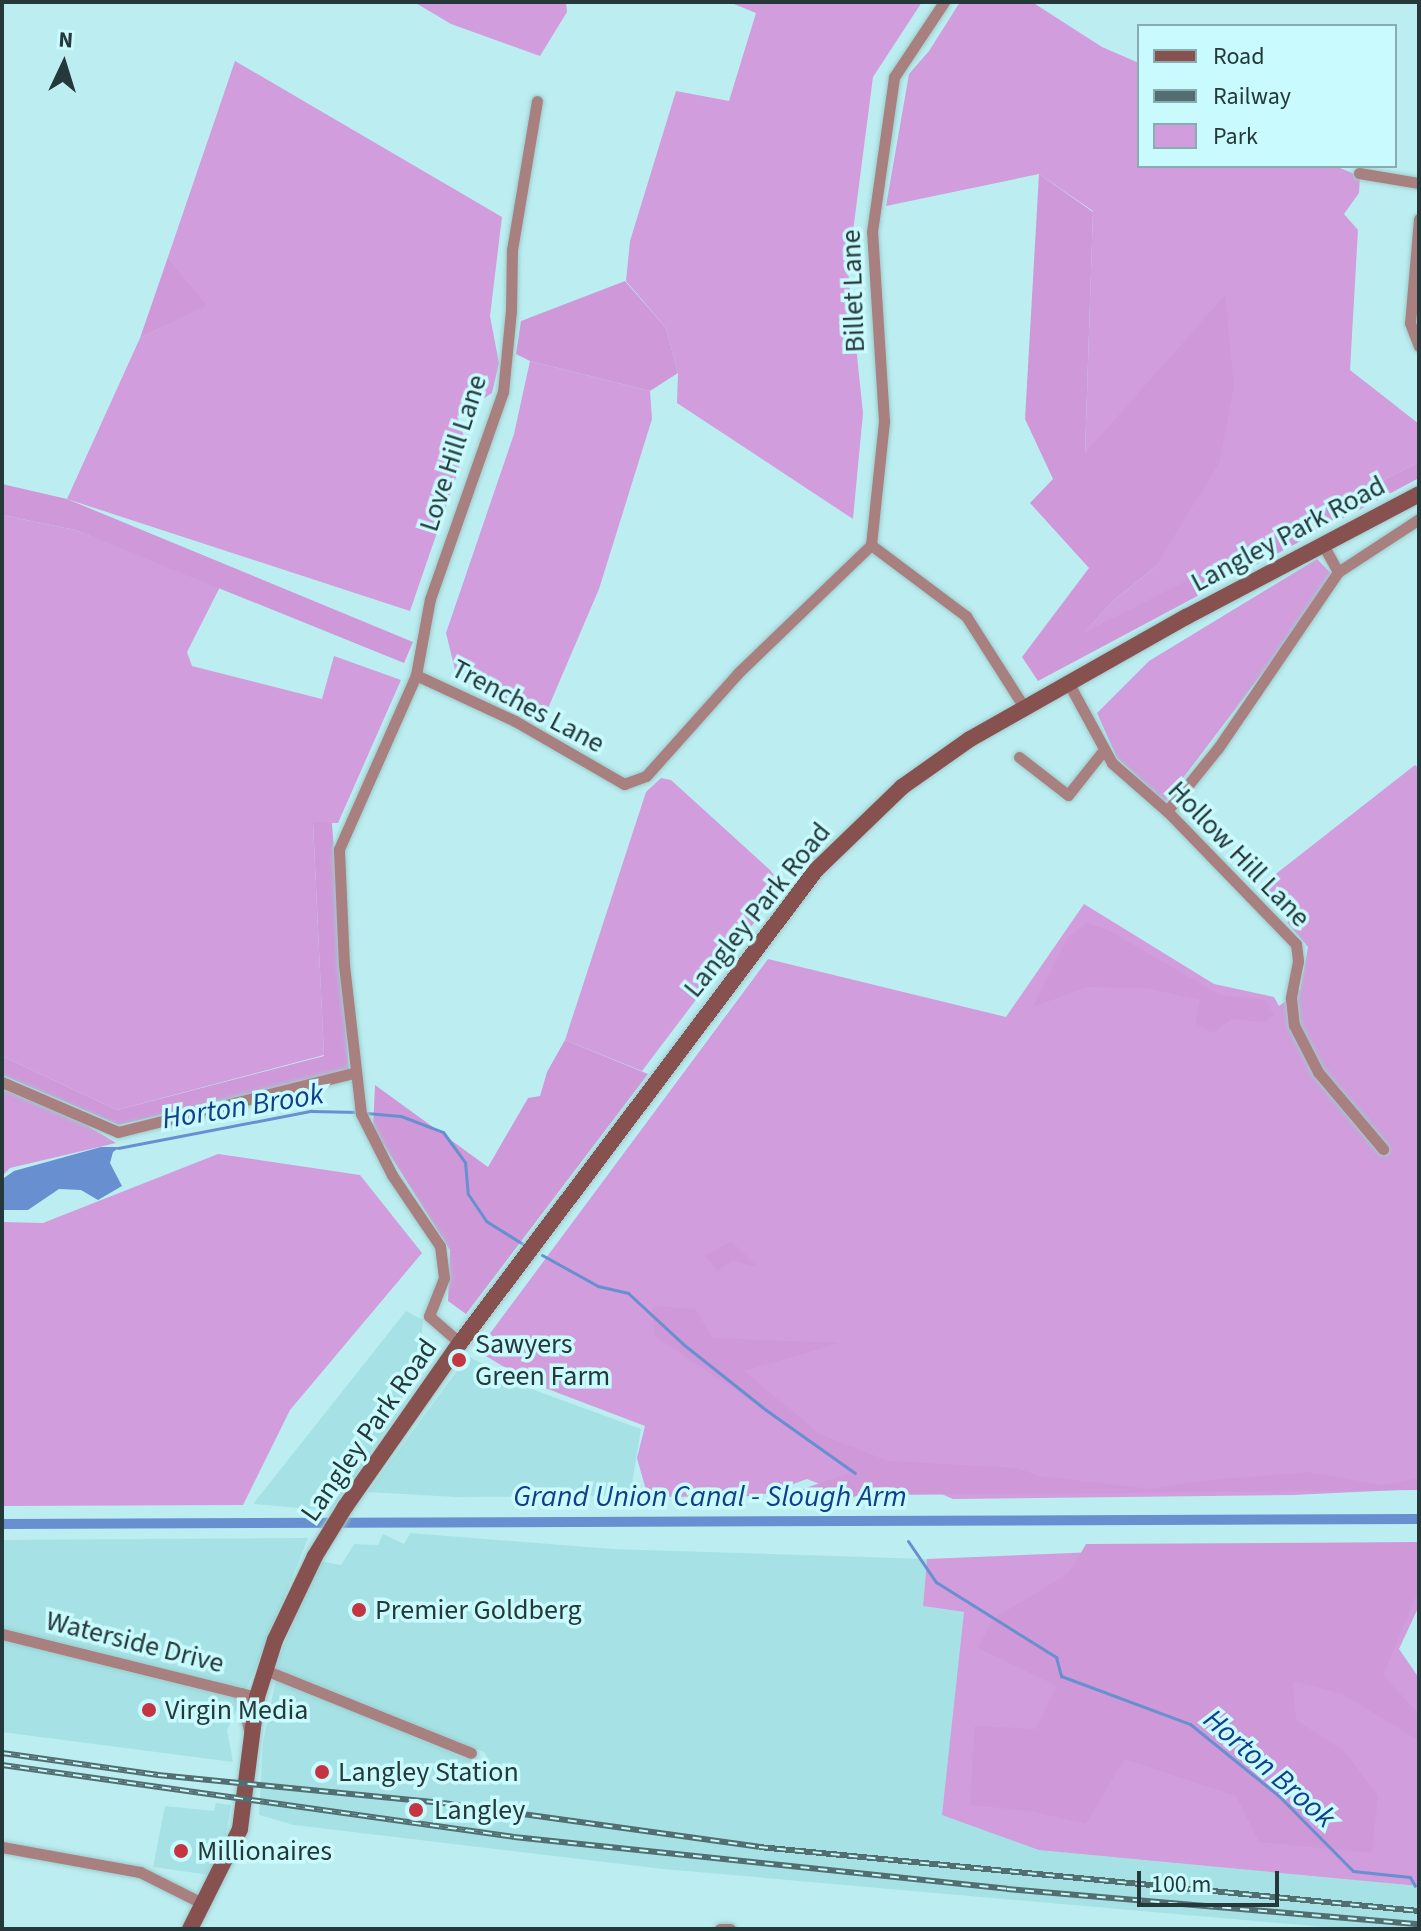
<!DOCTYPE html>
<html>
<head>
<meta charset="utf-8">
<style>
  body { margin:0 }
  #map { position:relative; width:1421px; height:1931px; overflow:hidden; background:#bceef1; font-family:"Source Sans 3",sans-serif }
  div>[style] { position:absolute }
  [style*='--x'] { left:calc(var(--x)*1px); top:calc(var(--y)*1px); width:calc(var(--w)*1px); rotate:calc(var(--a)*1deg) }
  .built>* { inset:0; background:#a6e2e5 }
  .green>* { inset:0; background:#d19ddc }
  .forest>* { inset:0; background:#cf99d9 }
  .water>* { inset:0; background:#688fd0 }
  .stream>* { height:3px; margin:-1.5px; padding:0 1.5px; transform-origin:1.5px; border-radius:1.5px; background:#688fd0 }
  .canal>* { height:10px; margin:-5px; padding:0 5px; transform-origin:5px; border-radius:5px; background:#688fd0 }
  .roads { filter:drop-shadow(0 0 2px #9ecacc) drop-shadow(0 0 2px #9ecacc) }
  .minor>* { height:11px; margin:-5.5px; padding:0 5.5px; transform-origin:5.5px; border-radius:5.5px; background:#a7807f }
  .secondary>* { height:16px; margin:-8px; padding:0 8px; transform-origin:8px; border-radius:8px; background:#875150 }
  .rail>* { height:6px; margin-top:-3px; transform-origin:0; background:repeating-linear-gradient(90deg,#c9fbfe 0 9px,#526e70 0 18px); box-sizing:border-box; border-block:2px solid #526e70 }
  .dots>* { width:22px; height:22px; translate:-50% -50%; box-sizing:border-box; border:4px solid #c9fbfe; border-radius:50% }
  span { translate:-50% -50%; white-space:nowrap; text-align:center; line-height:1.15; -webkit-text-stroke:7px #c9fbfe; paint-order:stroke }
  .street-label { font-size:28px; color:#25383a }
  .poi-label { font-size:28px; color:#25383a }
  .left { translate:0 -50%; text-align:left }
  .water-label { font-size:30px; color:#123f8c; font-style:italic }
  .frame { position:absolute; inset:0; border:4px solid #25383a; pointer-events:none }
  .legend { position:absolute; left:1137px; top:24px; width:260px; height:144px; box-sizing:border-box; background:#c9fbfe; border:2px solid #87adb0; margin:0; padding:10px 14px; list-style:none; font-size:24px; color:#25383a }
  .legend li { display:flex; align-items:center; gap:16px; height:40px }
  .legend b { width:40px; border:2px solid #87adb0 }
  .north { position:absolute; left:24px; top:24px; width:80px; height:80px; -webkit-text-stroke:6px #c9fbfe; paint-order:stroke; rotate:4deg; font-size:22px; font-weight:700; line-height:32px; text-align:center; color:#25383a }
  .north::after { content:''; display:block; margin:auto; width:28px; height:36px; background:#25383a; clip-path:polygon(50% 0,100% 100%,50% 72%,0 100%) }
  .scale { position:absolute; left:1137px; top:1871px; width:142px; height:36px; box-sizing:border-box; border:4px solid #25383a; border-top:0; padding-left:10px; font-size:24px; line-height:28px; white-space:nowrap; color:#25383a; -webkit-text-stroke:6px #c9fbfe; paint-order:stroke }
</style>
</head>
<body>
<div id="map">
  <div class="built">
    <div style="clip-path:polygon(406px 1311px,423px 1320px,419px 1363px,408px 1397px,330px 1511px,253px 1504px)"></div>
    <div style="clip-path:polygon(468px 1356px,526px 1387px,641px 1429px,630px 1496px,455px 1497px,368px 1492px)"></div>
    <div style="clip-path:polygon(410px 1533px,613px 1549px,927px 1559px,923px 1606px,964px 1612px,1382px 1882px,1419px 1886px,1419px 1929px,1346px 1929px,663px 1869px,294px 1825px,259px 1815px,263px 1743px,276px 1679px,464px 1758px,488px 1759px,484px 1752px,274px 1669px,319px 1561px,341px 1565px,354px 1544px,378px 1545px,383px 1534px,404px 1544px)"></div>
    <div style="clip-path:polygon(308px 1538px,255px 1670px,227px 1730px,233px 1762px,2px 1732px,2px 1540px)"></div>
    <div style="clip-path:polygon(216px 1803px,231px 1805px,223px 1853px,210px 1875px,153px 1867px,165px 1806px,214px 1811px)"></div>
  </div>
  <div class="green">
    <div style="clip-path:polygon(414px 2px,566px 2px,567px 12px,540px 56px,451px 24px)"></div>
    <div style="clip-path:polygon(729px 2px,922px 2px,873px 77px,848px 270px,863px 413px,853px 519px,677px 403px,678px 373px,666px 328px,626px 281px,630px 241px,676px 91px,729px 101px,756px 13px)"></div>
    <div style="clip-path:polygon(960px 2px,1032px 2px,1102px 47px,1139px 63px,1139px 166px,1335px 166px,1360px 176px,1359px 193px,1344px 214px,1358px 230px,1350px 370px,1419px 424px,1419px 462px,1082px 635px,1113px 601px,1155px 567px,1225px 296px,1085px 454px,1093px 211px,1039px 174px,886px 206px,909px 74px,929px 51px)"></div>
    <div style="clip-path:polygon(235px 61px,502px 217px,490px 316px,499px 363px,492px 393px,457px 416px,467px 445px,410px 611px,67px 499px,140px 338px,206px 306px,168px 257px)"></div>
    <div style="clip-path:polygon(530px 361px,650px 391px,652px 419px,599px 589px,543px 720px,457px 678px,446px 633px,514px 434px)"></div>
    <div style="clip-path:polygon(2px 515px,75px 530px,220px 587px,187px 652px,192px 666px,322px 699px,334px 656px,401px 680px,338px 823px,313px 823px,324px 1055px,117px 1110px,2px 1056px)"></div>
    <div style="clip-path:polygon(1317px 559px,1335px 577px,1165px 802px,1117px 758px,1097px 713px,1149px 661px)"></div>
    <div style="clip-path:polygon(1415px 765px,1419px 769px,1419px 1489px,1293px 1495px,953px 1499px,914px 1482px,853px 1497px,807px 1479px,759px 1496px,648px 1497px,637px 1458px,645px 1426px,532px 1383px,477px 1351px,768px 959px,1006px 1017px,1084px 904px,1214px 984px,1274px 997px,1279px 1006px,1300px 990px,1308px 947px,1258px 888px)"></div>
    <div style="clip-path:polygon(661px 778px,671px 780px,770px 870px,782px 886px,642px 1071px,565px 1040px,646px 792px)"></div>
    <div style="clip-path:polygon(2px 1084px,75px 1118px,116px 1143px,10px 1168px,2px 1176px)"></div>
    <div style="clip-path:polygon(218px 1154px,360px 1175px,422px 1253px,290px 1410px,243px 1505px,2px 1506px,2px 1222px,43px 1223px)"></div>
    <div style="clip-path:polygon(1146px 1550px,1419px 1550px,1419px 1606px,1399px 1649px,1419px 1678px,1419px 1886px,1039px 1850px,942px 1815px,964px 1612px,923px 1606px,927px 1559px)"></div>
  </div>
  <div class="forest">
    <div style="clip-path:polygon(1039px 174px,1093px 212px,1085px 453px,1225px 295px,1234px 387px,1219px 463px,1155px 567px,1113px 601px,1084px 633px,1419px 462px,1419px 478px,1038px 681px,1022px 657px,1089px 568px,1030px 503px,1053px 479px,1025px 419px)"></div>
    <div style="clip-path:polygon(168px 257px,207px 306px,140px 338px)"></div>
    <div style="clip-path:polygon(625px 281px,666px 328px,678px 373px,650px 391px,530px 361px,516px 354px,521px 321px)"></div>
    <div style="clip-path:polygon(2px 484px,67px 499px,413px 642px,404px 663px,75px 530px,2px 515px)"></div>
    <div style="clip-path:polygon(313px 822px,332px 823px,349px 1070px,119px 1125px,2px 1075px,2px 1056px,117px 1110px,324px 1056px)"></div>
    <div style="clip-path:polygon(1087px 923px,1108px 930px,1220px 995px,1265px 1000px,1274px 1015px,1263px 1022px,1232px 1019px,1213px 1033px,1195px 1023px,1200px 1000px,1146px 988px,1087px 987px,1033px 1007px,1068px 937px)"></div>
    <div style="clip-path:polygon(565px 1040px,648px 1074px,466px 1314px,448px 1301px,450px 1250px,373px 1128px,375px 1085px,488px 1167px,528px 1098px,540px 1096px,547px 1072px)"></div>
    <div style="clip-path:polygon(731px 1241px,758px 1267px,732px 1261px,717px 1271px,706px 1256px)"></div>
    <div style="clip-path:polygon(652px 1306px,695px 1309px,713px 1338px,839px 1343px,744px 1371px,820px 1434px,888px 1461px,1018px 1468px,1038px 1476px,1151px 1489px,1200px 1481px,1308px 1472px,1381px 1485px,1419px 1478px,1419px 1490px,782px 1496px,850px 1473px,797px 1432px,655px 1336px)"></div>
    <div style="clip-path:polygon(1419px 1542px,1419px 1589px,1383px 1675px,1419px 1714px,1419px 1741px,1343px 1694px,1293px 1681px,1296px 1720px,1344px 1751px,1378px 1796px,1372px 1853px,1259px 1842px,1236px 1796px,1124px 1759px,1086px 1824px,1030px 1811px,970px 1805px,975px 1726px,1036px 1729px,1057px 1686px,978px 1648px,993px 1619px,1069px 1573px,1086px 1544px)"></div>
  </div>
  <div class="water">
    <div style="clip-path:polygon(101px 1147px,120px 1147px,113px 1152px,110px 1163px,122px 1186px,98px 1200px,81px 1190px,59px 1189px,28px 1210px,2px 1210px,4px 1178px,14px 1171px)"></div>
  </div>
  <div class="stream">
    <div style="--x:366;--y:1113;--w:35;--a:5"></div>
    <div style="--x:401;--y:1116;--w:45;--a:20.9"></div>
    <div style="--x:443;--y:1132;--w:37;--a:54"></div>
    <div style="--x:465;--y:1162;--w:32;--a:85"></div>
    <div style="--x:468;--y:1194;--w:32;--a:56"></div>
    <div style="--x:486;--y:1221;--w:44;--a:31.9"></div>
    <div style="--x:118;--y:1148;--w:197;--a:-10.9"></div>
    <div style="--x:311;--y:1111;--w:47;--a:1.2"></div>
    <div style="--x:542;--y:1255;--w:64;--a:29"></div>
    <div style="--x:598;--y:1286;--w:31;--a:13"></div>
    <div style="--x:628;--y:1293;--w:75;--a:42.8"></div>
    <div style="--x:683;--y:1344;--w:106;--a:38.5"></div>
    <div style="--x:766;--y:1410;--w:109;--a:35.3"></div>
    <div style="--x:908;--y:1541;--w:50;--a:55.7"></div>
    <div style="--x:936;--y:1582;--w:142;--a:32"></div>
    <div style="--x:1056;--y:1657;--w:20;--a:75"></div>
    <div style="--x:1061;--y:1676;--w:138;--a:20.4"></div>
    <div style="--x:1190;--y:1724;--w:114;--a:39"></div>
    <div style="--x:1279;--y:1796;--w:105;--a:45.4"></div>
    <div style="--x:1353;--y:1871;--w:57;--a:6"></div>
    <div style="--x:1410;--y:1877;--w:10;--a:61"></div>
  </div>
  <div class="canal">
    <div style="--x:2;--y:1524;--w:1417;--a:-0.2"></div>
  </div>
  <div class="roads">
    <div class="minor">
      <div style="--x:1359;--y:173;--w:61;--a:9.5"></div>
      <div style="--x:1419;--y:219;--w:104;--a:94.9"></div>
      <div style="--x:1410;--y:323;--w:25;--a:69"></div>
      <div style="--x:1322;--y:543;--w:33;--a:61"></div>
      <div style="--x:871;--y:545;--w:125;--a:-84"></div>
      <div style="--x:884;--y:421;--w:189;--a:-93.6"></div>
      <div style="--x:872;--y:232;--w:157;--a:-81.9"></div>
      <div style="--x:894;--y:77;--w:90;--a:-56.3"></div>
      <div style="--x:871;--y:545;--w:119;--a:36.8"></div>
      <div style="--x:966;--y:616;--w:108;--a:57.5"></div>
      <div style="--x:416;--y:675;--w:109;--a:24.9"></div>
      <div style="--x:515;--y:721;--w:126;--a:30"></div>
      <div style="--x:624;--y:784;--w:23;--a:-20"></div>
      <div style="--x:646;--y:776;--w:138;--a:-48.2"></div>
      <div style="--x:738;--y:673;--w:185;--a:-43.9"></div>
      <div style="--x:1069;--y:684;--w:90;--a:61.4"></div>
      <div style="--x:1112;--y:763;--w:74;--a:41.2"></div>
      <div style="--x:1168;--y:812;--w:184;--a:45.9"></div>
      <div style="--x:1296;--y:944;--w:17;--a:83"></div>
      <div style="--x:1298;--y:961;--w:38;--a:101"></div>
      <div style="--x:1291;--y:998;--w:27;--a:84"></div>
      <div style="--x:1294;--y:1025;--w:53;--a:62.9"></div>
      <div style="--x:1318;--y:1072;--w:101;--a:49.8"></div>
      <div style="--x:1019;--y:757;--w:62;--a:37.8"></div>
      <div style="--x:1068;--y:795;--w:56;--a:-51.5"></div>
      <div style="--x:1167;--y:811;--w:81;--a:-51"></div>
      <div style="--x:1218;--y:748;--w:213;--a:-55.7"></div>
      <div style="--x:1338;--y:572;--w:97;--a:-33.2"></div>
      <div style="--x:2;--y:1082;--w:126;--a:23.3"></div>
      <div style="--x:118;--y:1132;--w:245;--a:-14.1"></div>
      <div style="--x:460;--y:1343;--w:41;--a:-138.9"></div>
      <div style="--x:429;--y:1316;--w:41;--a:-68.5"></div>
      <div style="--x:444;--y:1278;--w:32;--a:-97"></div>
      <div style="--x:440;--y:1246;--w:86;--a:-124.1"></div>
      <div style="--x:392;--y:1175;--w:68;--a:-116.9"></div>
      <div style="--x:361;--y:1114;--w:150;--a:-96.5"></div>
      <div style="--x:344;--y:965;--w:116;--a:-92.5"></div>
      <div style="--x:339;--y:849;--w:190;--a:-66.1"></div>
      <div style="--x:416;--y:675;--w:77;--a:-79.6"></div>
      <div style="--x:430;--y:599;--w:219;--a:-70.6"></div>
      <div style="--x:503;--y:392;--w:81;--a:-84.4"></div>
      <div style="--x:511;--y:311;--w:61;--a:-89.1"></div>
      <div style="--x:512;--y:250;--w:151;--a:-80.5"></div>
      <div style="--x:2;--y:1634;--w:263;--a:13.9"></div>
      <div style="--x:265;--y:1670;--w:222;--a:21.9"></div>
      <div style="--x:241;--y:1693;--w:43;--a:77.9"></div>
      <div style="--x:2;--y:1847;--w:140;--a:10.3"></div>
      <div style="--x:140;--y:1872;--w:72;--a:26.6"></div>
      <div style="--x:720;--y:1929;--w:10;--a:0"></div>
    </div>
    <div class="secondary">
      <div style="--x:190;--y:1929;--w:112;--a:-63.4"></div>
      <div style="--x:240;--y:1829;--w:133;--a:-82.7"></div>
      <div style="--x:257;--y:1697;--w:60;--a:-72.5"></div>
      <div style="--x:275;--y:1640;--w:93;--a:-64.5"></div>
      <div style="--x:315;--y:1556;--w:57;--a:-58.5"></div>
      <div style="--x:345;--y:1507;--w:200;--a:-55"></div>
      <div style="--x:460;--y:1343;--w:592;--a:-53.03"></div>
      <div style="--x:816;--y:870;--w:120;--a:-44"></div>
      <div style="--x:902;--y:787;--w:83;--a:-35.2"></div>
      <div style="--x:970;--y:739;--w:248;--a:-29.5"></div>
      <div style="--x:1186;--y:617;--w:263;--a:-27.8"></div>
    </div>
  </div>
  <div class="rail">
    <div style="--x:2;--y:1753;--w:158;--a:8"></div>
    <div style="--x:158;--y:1775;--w:286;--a:5.6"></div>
    <div style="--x:443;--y:1803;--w:319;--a:7.9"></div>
    <div style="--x:759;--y:1847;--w:663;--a:5.54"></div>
    <div style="--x:2;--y:1765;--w:517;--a:8"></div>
    <div style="--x:514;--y:1837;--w:496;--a:6"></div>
    <div style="--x:1007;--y:1889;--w:413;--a:4.9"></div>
  </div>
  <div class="dots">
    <div style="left:459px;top:1360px;background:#c43441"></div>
    <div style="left:359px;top:1610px;background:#c43441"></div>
    <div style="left:149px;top:1710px;background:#c43441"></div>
    <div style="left:322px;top:1772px;background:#c43441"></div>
    <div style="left:416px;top:1810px;background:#c43441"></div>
    <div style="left:181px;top:1851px;background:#c43441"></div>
  </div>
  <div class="street-label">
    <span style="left:853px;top:291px;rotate:-92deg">Billet Lane</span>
    <span style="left:453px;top:453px;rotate:-72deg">Love Hill Lane</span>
    <span style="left:1288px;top:534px;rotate:-28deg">Langley Park Road</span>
    <span style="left:528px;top:706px;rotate:28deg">Trenches Lane</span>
    <span style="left:1239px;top:854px;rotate:46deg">Hollow Hill Lane</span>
    <span style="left:757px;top:910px;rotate:-51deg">Langley Park Road</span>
    <span style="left:369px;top:1430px;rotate:-55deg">Langley Park Road</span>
    <span style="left:135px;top:1642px;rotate:14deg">Waterside Drive</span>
  </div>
  <div class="poi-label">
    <span class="left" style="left:475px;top:1360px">Sawyers<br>Green Farm</span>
    <span class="left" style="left:375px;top:1610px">Premier Goldberg</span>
    <span class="left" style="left:165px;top:1710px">Virgin Media</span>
    <span class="left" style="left:338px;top:1772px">Langley Station</span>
    <span class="left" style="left:434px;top:1810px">Langley</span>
    <span class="left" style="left:197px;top:1851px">Millionaires</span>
  </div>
  <div class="water-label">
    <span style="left:243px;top:1107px;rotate:-9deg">Horton Brook</span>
    <span style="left:710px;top:1497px">Grand Union Canal - Slough Arm</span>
    <span style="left:1269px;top:1769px;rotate:41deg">Horton Brook</span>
  </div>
  <div class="frame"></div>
  <ul class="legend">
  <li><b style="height:10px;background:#875150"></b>Road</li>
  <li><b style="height:10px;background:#526e70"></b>Railway</li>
  <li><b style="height:22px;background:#d19ddc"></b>Park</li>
  </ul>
  <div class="north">N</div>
  <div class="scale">100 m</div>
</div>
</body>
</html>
